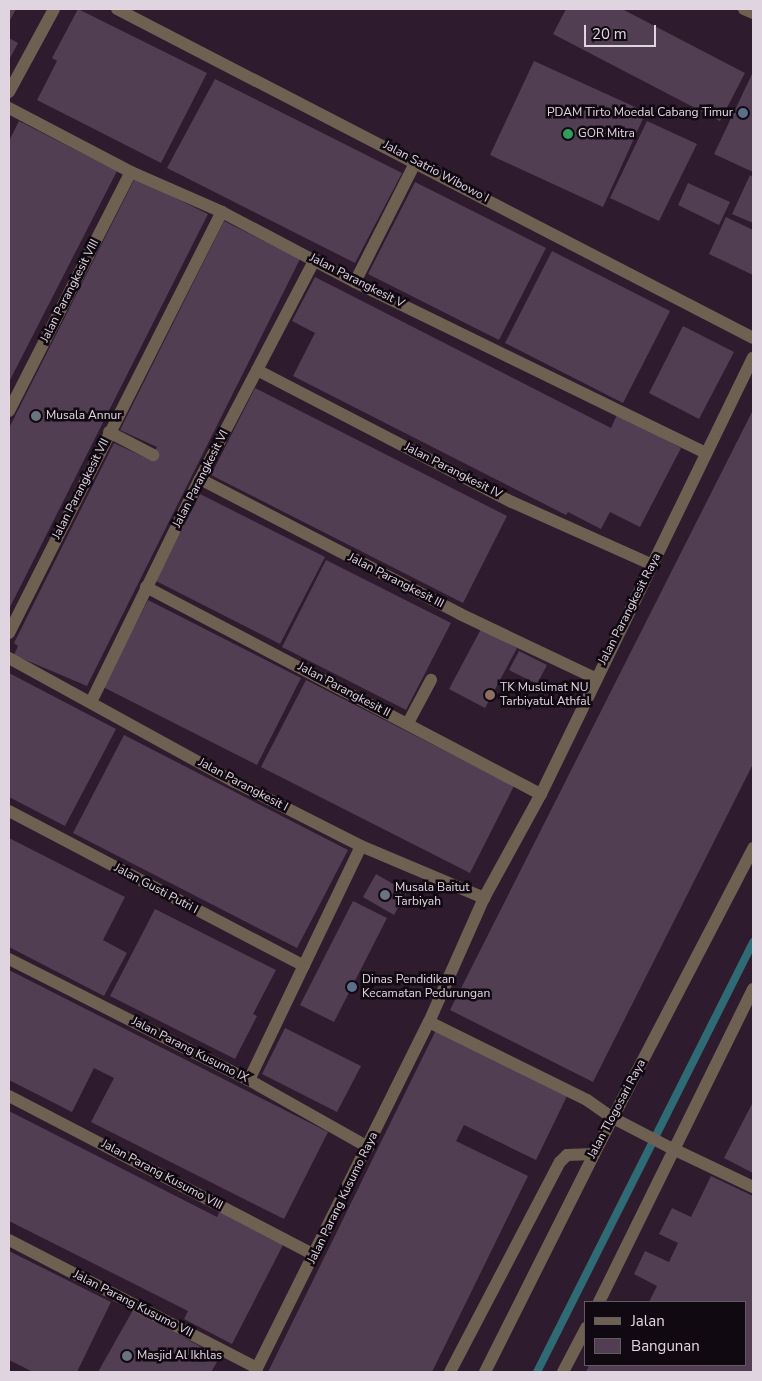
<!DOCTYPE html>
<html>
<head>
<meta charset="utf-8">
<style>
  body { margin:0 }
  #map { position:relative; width:762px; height:1381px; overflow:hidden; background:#2e1b2e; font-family:"Nunito Sans",sans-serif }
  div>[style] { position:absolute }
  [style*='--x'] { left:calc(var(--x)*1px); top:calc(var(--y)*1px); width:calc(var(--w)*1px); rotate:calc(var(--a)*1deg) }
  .stream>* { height:8px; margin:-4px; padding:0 4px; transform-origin:4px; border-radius:4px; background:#2f6b74 }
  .building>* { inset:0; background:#523e52 }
  .minor>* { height:12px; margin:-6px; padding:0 6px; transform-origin:6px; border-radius:6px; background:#6f6152 }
  .dots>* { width:14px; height:14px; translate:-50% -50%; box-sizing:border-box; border:2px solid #110911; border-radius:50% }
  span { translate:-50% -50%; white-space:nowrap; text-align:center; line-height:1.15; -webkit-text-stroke:5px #110911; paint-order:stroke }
  .poi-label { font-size:12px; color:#e0d4e0 }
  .right { translate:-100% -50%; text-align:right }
  .left { translate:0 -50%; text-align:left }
  .street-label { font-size:12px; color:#e0d4e0 }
  .frame { position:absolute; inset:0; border:10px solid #e0d4e0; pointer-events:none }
  .legend { position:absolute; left:584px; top:1301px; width:162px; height:65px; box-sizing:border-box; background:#110911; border:1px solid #645a64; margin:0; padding:6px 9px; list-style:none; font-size:15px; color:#e0d4e0 }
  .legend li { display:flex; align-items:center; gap:10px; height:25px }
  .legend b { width:25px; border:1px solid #645a64 }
  .scale { position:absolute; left:584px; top:25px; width:72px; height:22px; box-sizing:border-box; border:2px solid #e0d4e0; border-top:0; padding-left:6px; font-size:15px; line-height:18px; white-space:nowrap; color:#e0d4e0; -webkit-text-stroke:4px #110911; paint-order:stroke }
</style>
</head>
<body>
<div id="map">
  <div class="stream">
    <div style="--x:537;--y:1372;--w:481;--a:-63.3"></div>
  </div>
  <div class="building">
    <div style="clip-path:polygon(9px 9px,16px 9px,9px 22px)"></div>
    <div style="clip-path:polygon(78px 9px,207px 73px,161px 163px,37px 100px,57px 61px,52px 58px)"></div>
    <div style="clip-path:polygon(566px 9px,622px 9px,745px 73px,720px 121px,553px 34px)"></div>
    <div style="clip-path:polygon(9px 38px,18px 43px,9px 60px)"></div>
    <div style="clip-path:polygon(534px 61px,646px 112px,603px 207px,490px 155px)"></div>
    <div style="clip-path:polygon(753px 72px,753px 172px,714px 154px)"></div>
    <div style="clip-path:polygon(215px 79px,402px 173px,355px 263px,167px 168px)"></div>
    <div style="clip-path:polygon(19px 121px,117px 171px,9px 382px,9px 141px)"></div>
    <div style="clip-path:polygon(647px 121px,697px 144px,659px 221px,610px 198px)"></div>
    <div style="clip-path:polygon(750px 175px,753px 177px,753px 223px,732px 214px)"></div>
    <div style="clip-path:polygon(135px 178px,208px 214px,9px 609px,9px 428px)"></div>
    <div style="clip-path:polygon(415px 182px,546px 248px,499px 340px,368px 274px)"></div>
    <div style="clip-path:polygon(688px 183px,730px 202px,719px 225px,678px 205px)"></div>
    <div style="clip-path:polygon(726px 217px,753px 230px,753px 275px,709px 254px)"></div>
    <div style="clip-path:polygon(224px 221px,300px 259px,87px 686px,14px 655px,18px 646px,14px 643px,114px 443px,150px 460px,157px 447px,120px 430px)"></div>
    <div style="clip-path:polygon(552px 251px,670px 311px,623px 403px,505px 343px)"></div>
    <div style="clip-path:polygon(315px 277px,611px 428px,617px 415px,681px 448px,640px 527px,610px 512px,601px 529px,568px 512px,566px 515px,293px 376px,315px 333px,292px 321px)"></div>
    <div style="clip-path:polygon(683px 326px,734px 352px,699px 419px,649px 393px)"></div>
    <div style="clip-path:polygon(255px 388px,507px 516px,463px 603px,211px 475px)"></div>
    <div style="clip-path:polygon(753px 410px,753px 764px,593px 1082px,450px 1010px)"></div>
    <div style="clip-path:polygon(200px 494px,325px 557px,280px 644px,156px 581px)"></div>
    <div style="clip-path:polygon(326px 560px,451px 623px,406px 710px,282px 647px)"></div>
    <div style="clip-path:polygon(148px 600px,301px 678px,257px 765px,103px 687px)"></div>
    <div style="clip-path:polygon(481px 629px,517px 648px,485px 708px,449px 689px)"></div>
    <div style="clip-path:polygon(519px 651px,547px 665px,537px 684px,509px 670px)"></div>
    <div style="clip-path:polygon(9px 673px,116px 729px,65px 826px,9px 797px)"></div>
    <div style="clip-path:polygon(306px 680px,514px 786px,470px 873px,261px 767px)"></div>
    <div style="clip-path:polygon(124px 735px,348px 850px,297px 948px,73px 833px)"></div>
    <div style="clip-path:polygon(9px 838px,125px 897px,103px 940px,127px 953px,104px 996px,9px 947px)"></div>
    <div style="clip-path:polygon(376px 874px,407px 892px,394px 915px,363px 897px)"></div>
    <div style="clip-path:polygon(353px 901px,387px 918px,334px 1022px,300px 1005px)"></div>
    <div style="clip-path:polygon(155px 909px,276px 970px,253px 1014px,257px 1016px,235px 1059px,110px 996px)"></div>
    <div style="clip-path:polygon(9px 970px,328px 1132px,284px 1219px,91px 1122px,114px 1078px,94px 1068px,72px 1112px,9px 1080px)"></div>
    <div style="clip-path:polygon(285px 1028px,361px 1066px,337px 1112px,262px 1074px)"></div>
    <div style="clip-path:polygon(436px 1030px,568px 1094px,536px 1160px,464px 1125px,456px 1141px,528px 1176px,432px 1372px,268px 1372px)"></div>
    <div style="clip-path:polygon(753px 1102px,753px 1173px,724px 1158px)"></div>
    <div style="clip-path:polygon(9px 1111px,217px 1217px,220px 1211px,284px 1243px,232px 1344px,184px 1319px,188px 1311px,9px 1221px)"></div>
    <div style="clip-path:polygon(711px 1176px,753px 1196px,753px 1372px,586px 1372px,589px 1365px,746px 1365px,746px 1302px,649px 1302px,657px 1286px,634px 1274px,645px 1251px,669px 1262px,678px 1243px,659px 1234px,672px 1208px,691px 1217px)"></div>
    <div style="clip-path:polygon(9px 1251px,111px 1302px,77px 1372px,33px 1372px,9px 1360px)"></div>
    <div style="clip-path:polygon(133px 1310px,220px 1357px,211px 1372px,98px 1372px)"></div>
  </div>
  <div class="minor">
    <div style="--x:117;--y:9;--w:716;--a:27.35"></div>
    <div style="--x:744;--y:9;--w:10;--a:24"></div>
    <div style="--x:9;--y:92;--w:94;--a:-61.5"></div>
    <div style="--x:9;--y:108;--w:138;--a:27.7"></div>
    <div style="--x:131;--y:172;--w:99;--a:23.7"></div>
    <div style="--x:222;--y:212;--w:150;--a:27.8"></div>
    <div style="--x:355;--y:282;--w:390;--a:26"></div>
    <div style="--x:355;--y:282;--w:136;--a:-63.2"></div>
    <div style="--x:257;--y:370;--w:287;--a:27.4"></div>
    <div style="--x:512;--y:502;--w:154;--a:24.1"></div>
    <div style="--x:9;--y:411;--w:268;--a:-63"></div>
    <div style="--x:109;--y:432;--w:50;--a:27.6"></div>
    <div style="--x:200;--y:479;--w:293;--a:27.4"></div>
    <div style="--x:460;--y:614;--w:149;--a:25.4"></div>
    <div style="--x:146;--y:587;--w:446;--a:27.7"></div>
    <div style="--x:9;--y:633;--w:472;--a:-63.2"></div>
    <div style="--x:9;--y:658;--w:258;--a:28.8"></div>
    <div style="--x:235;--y:782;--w:141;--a:26.9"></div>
    <div style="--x:361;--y:846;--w:134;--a:22.9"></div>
    <div style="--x:91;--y:702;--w:248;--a:-64"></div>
    <div style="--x:200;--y:479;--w:248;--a:-62.4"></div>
    <div style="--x:408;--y:723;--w:49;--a:-61.9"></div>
    <div style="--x:9;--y:811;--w:333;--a:27.7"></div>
    <div style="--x:9;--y:959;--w:269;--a:26.8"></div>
    <div style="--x:249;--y:1080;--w:137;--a:29.4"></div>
    <div style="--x:429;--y:1022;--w:176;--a:26.3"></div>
    <div style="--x:587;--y:1100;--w:32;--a:35"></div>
    <div style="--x:613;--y:1118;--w:63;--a:27.4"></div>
    <div style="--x:669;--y:1147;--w:93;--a:25.5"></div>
    <div style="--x:249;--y:1080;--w:259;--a:-64.4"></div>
    <div style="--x:9;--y:1096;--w:344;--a:27.5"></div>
    <div style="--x:9;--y:1240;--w:279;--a:27.3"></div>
    <div style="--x:599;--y:1302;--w:349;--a:-63.8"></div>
    <div style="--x:255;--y:1372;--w:391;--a:-63.6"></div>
    <div style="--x:429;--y:1022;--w:136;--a:-66.1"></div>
    <div style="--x:484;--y:898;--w:119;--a:-61.3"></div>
    <div style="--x:541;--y:794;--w:485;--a:-64.1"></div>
    <div style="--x:450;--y:1372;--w:237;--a:-62.4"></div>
    <div style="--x:560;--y:1162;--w:10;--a:-45"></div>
    <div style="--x:567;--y:1155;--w:27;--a:-2"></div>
    <div style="--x:485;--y:1372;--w:244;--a:-63.4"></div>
    <div style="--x:594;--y:1154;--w:345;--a:-62.5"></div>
    <div style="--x:563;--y:1372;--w:50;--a:-62.4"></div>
  </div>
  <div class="dots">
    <div style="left:743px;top:113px;background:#5c6f8a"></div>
    <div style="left:568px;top:134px;background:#2e9e5b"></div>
    <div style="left:36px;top:416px;background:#6b7280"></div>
    <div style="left:490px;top:695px;background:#8d6e63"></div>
    <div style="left:385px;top:895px;background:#6b7280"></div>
    <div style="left:352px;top:987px;background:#5c6f8a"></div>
    <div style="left:127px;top:1356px;background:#6b7280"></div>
  </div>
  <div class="poi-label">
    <span class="right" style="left:733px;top:113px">PDAM Tirto Moedal Cabang Timur</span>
    <span class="left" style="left:578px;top:134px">GOR Mitra</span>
    <span class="left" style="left:46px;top:416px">Musala Annur</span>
    <span class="left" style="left:500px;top:695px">TK Muslimat NU<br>Tarbiyatul Athfal</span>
    <span class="left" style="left:395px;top:895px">Musala Baitut<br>Tarbiyah</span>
    <span class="left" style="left:362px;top:987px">Dinas Pendidikan<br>Kecamatan Pedurungan</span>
    <span class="left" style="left:137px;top:1356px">Masjid Al Ikhlas</span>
  </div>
  <div class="street-label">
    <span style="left:436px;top:172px;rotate:28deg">Jalan Satrio Wibowo I</span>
    <span style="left:357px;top:281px;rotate:27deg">Jalan Parangkesit V</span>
    <span style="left:70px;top:291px;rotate:-63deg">Jalan Parangkesit VIII</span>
    <span style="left:453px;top:471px;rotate:27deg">Jalan Parangkesit IV</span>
    <span style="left:201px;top:479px;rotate:-63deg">Jalan Parangkesit VI</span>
    <span style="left:81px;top:489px;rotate:-63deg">Jalan Parangkesit VII</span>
    <span style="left:396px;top:581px;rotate:27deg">Jalan Parangkesit III</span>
    <span style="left:630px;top:609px;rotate:-63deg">Jalan Parangkesit Raya</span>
    <span style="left:344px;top:690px;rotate:28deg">Jalan Parangkesit II</span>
    <span style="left:243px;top:785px;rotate:28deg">Jalan Parangkesit I</span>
    <span style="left:156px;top:889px;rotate:28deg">Jalan Gusti Putri I</span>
    <span style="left:190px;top:1050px;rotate:27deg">Jalan Parang Kusumo IX</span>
    <span style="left:617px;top:1109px;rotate:-62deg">Jalan Tlogosari Raya</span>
    <span style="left:162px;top:1175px;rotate:28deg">Jalan Parang Kusumo VIII</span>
    <span style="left:343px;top:1198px;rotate:-64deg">Jalan Parang Kusumo Raya</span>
    <span style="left:133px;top:1304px;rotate:27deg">Jalan Parang Kusumo VII</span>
  </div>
  <div class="frame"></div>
  <ul class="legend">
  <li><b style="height:6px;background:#6f6152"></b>Jalan</li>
  <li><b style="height:14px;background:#523e52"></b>Bangunan</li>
  </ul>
  <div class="scale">20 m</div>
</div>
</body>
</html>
